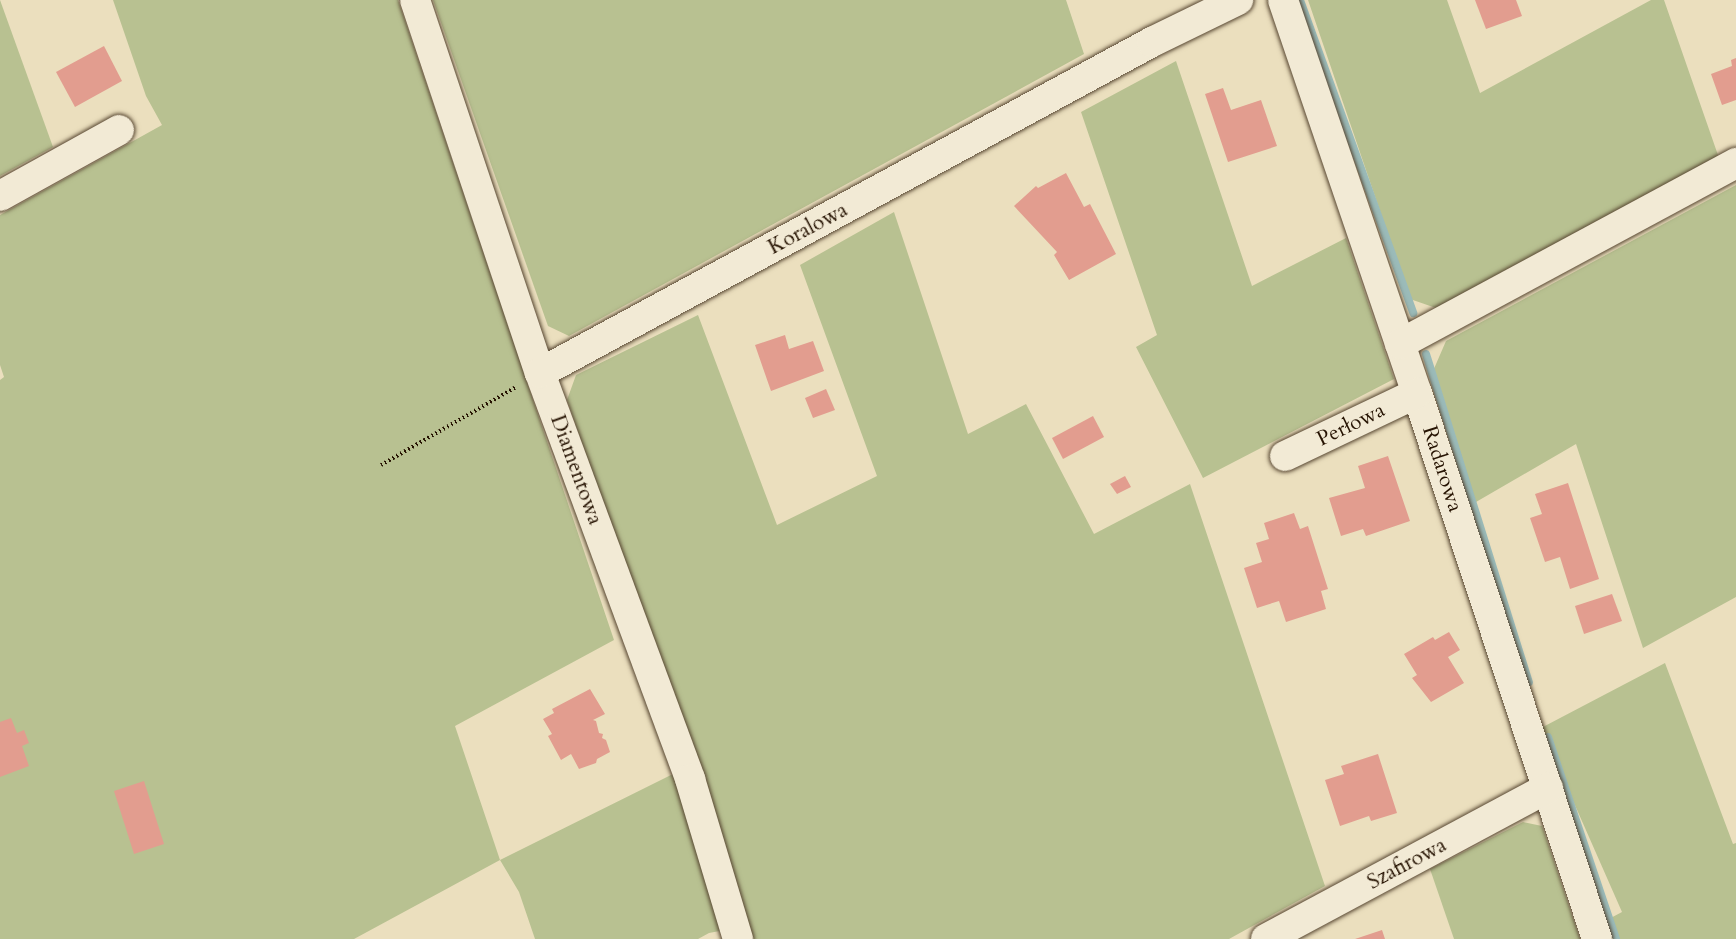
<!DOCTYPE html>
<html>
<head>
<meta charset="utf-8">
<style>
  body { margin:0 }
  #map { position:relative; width:1736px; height:939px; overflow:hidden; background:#ebdfbe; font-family:Cardo,serif }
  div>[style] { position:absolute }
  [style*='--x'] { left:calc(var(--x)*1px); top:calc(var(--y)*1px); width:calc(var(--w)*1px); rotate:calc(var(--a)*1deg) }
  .green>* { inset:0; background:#b8c191 }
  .stream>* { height:8px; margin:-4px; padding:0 4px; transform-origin:4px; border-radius:4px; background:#9bbbb9 }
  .building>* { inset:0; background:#e29d8f }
  .path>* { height:4px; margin-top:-2px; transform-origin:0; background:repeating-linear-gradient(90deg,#261302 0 1.5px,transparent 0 4.5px) }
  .roads { filter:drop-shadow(0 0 2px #574631) drop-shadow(0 0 2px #574631) }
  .minor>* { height:30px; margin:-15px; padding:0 15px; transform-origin:15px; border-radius:15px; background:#f2ead5 }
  span { translate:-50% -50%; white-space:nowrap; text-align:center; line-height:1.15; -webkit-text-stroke:6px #f2ead5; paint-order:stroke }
  .street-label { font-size:21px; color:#261302 }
</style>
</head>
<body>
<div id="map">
  <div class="green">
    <div style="clip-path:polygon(0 0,53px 147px,0 176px)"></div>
    <div style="clip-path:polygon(113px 0,398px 0,614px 640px,455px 726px,500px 860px,673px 774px,730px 929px,709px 933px,698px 939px,535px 939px,519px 892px,500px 860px,354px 939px,0 939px,0 380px,4px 377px,0 365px,0 215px,162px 125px,146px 96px)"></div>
    <div style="clip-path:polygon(433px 0,1066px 0,1084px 54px,569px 336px,548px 326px)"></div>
    <div style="clip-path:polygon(1308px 0,1447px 0,1480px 93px,1651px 0,1664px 0,1719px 158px,1436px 308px,1410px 299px)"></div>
    <div style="clip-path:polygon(1176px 61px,1252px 286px,1346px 238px,1394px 379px,1203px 478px,1136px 347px,1157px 335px,1081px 112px)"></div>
    <div style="clip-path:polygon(1736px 185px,1736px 597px,1643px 648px,1576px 444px,1476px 502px,1433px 371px,1446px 341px)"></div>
    <div style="clip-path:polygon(894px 212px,968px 434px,1026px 404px,1094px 534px,1190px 484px,1325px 886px,1229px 939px,751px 939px,694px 764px,567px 400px,576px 375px,698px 315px,777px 525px,877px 476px,800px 265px)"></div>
    <div style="clip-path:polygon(1665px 663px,1733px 844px,1736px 843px,1736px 939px,1611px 939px,1605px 921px,1622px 912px,1541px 728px)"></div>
    <div style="clip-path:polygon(1523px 822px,1542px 826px,1580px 939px,1454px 939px,1430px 869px)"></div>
  </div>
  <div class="stream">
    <div style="--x:1300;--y:0;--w:333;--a:70.1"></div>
    <div style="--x:1426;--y:354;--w:344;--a:72.6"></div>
    <div style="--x:1548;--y:737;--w:213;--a:71.4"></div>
  </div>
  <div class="building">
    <div style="clip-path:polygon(1475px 0,1516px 0,1522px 16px,1486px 29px)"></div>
    <div style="clip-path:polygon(104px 46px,122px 81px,75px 107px,56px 72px)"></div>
    <div style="clip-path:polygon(1736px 58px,1736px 100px,1722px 105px,1711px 74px,1732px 66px,1731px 60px)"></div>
    <div style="clip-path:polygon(1223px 88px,1231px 110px,1261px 100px,1277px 146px,1228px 162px,1205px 94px)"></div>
    <div style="clip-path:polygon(1066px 173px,1084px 207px,1090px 204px,1116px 254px,1069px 280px,1054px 255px,1057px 252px,1014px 206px,1036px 186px,1038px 188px)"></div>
    <div style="clip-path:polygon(785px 335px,789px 349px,813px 341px,824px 371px,771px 391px,755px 345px)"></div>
    <div style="clip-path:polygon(826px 389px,835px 410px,813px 418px,805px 398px)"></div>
    <div style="clip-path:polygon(1093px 416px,1104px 437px,1063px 459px,1052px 438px)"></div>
    <div style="clip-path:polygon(1388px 456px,1410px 521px,1366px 536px,1363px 529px,1341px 536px,1329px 498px,1365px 488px,1358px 466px)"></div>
    <div style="clip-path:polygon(1125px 476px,1131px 487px,1117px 494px,1110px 484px)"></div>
    <div style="clip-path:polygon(1568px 483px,1599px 579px,1570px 589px,1560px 557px,1545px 562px,1530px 518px,1542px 514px,1535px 494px)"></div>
    <div style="clip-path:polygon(1294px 513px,1300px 529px,1308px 526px,1328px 589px,1321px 591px,1326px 609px,1286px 622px,1279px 601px,1257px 608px,1244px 568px,1262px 562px,1256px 543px,1269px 539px,1264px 523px)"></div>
    <div style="clip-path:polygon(1612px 594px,1622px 621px,1584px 634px,1575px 606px)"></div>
    <div style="clip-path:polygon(1449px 632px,1460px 650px,1448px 657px,1464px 683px,1431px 702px,1412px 678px,1417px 675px,1404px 654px,1433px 637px,1435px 640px)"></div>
    <div style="clip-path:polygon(590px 689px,605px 714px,593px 720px,596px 721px,599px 733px,603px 734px,602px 738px,606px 740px,610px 752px,597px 759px,596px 763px,579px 769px,571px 754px,561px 760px,548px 736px,552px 734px,543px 719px,554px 713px,552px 709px)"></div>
    <div style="clip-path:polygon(11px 718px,17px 733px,24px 730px,29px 743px,22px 746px,29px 766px,0 777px,0 722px)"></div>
    <div style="clip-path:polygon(1378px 754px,1397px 813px,1371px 821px,1369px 816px,1340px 826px,1325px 780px,1344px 774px,1341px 766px)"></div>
    <div style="clip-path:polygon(144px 781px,164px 844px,134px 854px,114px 791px)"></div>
    <div style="clip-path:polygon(1382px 930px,1385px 939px,1355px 939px)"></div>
  </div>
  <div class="path">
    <div style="--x:381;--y:465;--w:156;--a:-30"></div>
  </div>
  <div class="roads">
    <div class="minor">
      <div style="--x:415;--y:0;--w:393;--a:71.5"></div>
      <div style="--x:540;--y:373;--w:433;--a:69.7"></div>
      <div style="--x:690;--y:779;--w:167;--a:73.3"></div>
      <div style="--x:1283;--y:0;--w:415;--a:71.2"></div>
      <div style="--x:1417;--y:393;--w:575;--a:71.75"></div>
      <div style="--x:0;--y:196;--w:136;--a:-29"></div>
      <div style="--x:1400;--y:344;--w:382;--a:-28.3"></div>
      <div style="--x:540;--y:373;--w:696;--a:-28.41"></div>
      <div style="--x:1152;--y:42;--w:96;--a:-26"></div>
      <div style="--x:1285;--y:456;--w:146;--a:-25.5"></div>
      <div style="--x:1266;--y:939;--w:320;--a:-28.2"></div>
    </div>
  </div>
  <div class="street-label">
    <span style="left:808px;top:229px;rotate:-28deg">Koralowa</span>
    <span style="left:1351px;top:425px;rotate:-26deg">Perłowa</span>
    <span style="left:1442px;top:469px;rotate:72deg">Radarowa</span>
    <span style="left:576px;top:470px;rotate:70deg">Diamentowa</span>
    <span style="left:1407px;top:864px;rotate:-28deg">Szafirowa</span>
  </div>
</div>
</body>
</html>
